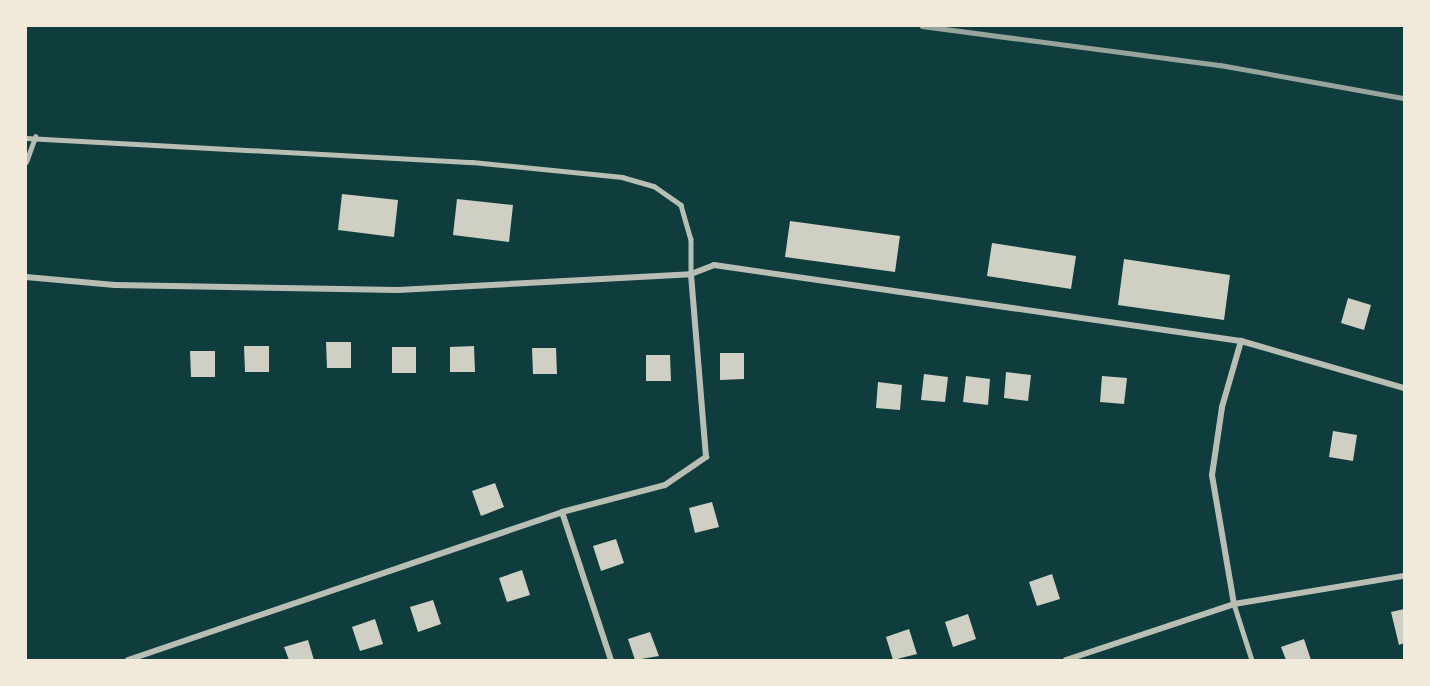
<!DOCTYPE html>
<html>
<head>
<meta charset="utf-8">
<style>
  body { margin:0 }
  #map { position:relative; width:1430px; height:686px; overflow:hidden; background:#0f3d3e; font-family:Spectral,serif }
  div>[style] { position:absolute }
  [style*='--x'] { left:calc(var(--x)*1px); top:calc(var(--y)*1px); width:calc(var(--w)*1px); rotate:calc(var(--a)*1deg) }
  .building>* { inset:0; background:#cfcfc3 }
  .service>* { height:4.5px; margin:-2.25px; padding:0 2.25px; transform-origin:2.25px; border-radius:2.25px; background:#b8beb3 }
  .minor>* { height:6px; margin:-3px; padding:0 3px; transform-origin:3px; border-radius:3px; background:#b8beb3 }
  .rail>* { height:4.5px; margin:-2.25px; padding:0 2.25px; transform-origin:2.25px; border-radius:2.25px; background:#97a49c }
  span { translate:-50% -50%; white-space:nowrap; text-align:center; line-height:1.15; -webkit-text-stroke:5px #f1e9da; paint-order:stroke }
  .frame { position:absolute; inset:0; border:27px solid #f1e9da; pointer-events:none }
</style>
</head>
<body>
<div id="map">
  <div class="building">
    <div style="clip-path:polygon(342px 194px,398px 200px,394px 237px,338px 230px)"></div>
    <div style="clip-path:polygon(457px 199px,513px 205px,509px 242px,453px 235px)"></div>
    <div style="clip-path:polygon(790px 221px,900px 236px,895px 272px,785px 257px)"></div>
    <div style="clip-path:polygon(992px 243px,1076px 256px,1071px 289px,987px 276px)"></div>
    <div style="clip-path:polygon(1124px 259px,1230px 275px,1224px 320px,1118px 305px)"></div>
    <div style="clip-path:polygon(1348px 298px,1371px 305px,1364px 330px,1341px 323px)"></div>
    <div style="clip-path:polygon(326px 342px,351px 342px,351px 368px,327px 368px)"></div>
    <div style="clip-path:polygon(244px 346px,269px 346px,269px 372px,245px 372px)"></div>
    <div style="clip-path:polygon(474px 346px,475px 372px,450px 372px,450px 347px)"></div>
    <div style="clip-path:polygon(392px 347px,416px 347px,416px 373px,392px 373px)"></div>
    <div style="clip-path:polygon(532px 348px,556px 348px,557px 374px,533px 374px)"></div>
    <div style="clip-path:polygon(190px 351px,215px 351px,215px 377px,191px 377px)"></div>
    <div style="clip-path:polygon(720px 353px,744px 353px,744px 379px,720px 380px)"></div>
    <div style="clip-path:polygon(646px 355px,670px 355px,671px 381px,646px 381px)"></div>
    <div style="clip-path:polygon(1006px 372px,1031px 375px,1028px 401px,1004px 398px)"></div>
    <div style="clip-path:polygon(924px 374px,948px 377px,945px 402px,921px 400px)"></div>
    <div style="clip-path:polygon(966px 376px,990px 379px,988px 405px,963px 402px)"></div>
    <div style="clip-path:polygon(1102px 376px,1127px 378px,1124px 404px,1100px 402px)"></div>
    <div style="clip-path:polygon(878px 382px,902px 385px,900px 410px,876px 408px)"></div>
    <div style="clip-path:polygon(1333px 431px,1357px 435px,1353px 461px,1329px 457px)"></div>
    <div style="clip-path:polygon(495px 483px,504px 507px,481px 516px,472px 491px)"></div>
    <div style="clip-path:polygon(712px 502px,719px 527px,695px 533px,689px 508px)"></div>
    <div style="clip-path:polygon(616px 539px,624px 563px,601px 571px,593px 546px)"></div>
    <div style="clip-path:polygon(522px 570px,530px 595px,507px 602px,499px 578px)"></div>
    <div style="clip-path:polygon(1052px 574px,1060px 599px,1037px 606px,1029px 582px)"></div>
    <div style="clip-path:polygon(433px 600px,441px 624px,418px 632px,410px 607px)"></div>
    <div style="clip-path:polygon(1404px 609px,1404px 643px,1399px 645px,1391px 612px)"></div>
    <div style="clip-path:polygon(968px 614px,976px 639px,953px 647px,945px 622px)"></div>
    <div style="clip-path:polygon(375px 619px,383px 644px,360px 651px,352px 627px)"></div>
    <div style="clip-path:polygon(909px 629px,917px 654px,893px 660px,886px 637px)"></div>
    <div style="clip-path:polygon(650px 632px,659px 656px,635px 660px,628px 639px)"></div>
    <div style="clip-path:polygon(1304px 639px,1311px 660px,1286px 660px,1281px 647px)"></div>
    <div style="clip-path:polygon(308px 640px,314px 660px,289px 660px,284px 647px)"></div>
  </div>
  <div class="service">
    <div style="--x:26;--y:138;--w:447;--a:3.1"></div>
    <div style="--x:472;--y:162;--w:151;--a:5.7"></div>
    <div style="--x:622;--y:177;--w:33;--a:16"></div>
    <div style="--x:654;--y:186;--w:33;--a:35"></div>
    <div style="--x:681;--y:205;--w:35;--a:74"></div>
    <div style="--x:691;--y:239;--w:35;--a:90"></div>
    <div style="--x:26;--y:162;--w:27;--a:-70"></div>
    <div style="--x:1234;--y:604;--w:59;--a:72.2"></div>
  </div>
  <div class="minor">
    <div style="--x:26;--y:277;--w:89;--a:5.1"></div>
    <div style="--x:115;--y:285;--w:283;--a:1"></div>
    <div style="--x:398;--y:290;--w:293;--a:-3.1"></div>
    <div style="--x:691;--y:274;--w:25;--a:-21"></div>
    <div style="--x:714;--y:265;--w:532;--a:8.21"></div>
    <div style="--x:1241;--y:341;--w:170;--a:16.1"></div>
    <div style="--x:562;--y:512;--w:156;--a:71.7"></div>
    <div style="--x:1234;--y:604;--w:131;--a:-99.7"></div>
    <div style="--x:1212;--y:475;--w:69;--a:-81.6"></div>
    <div style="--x:1222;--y:407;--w:69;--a:-73.9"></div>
    <div style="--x:128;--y:660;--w:459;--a:-18.8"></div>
    <div style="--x:562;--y:512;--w:106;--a:-14.7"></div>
    <div style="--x:665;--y:485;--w:50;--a:-34.3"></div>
    <div style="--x:706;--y:457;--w:184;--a:-94.7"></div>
    <div style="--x:1066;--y:660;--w:177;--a:-18.4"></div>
    <div style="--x:1234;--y:604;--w:172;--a:-9.4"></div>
  </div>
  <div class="rail">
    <div style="--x:922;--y:26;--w:301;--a:7.5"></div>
    <div style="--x:1220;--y:65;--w:187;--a:10.2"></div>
  </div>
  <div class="frame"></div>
</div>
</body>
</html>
